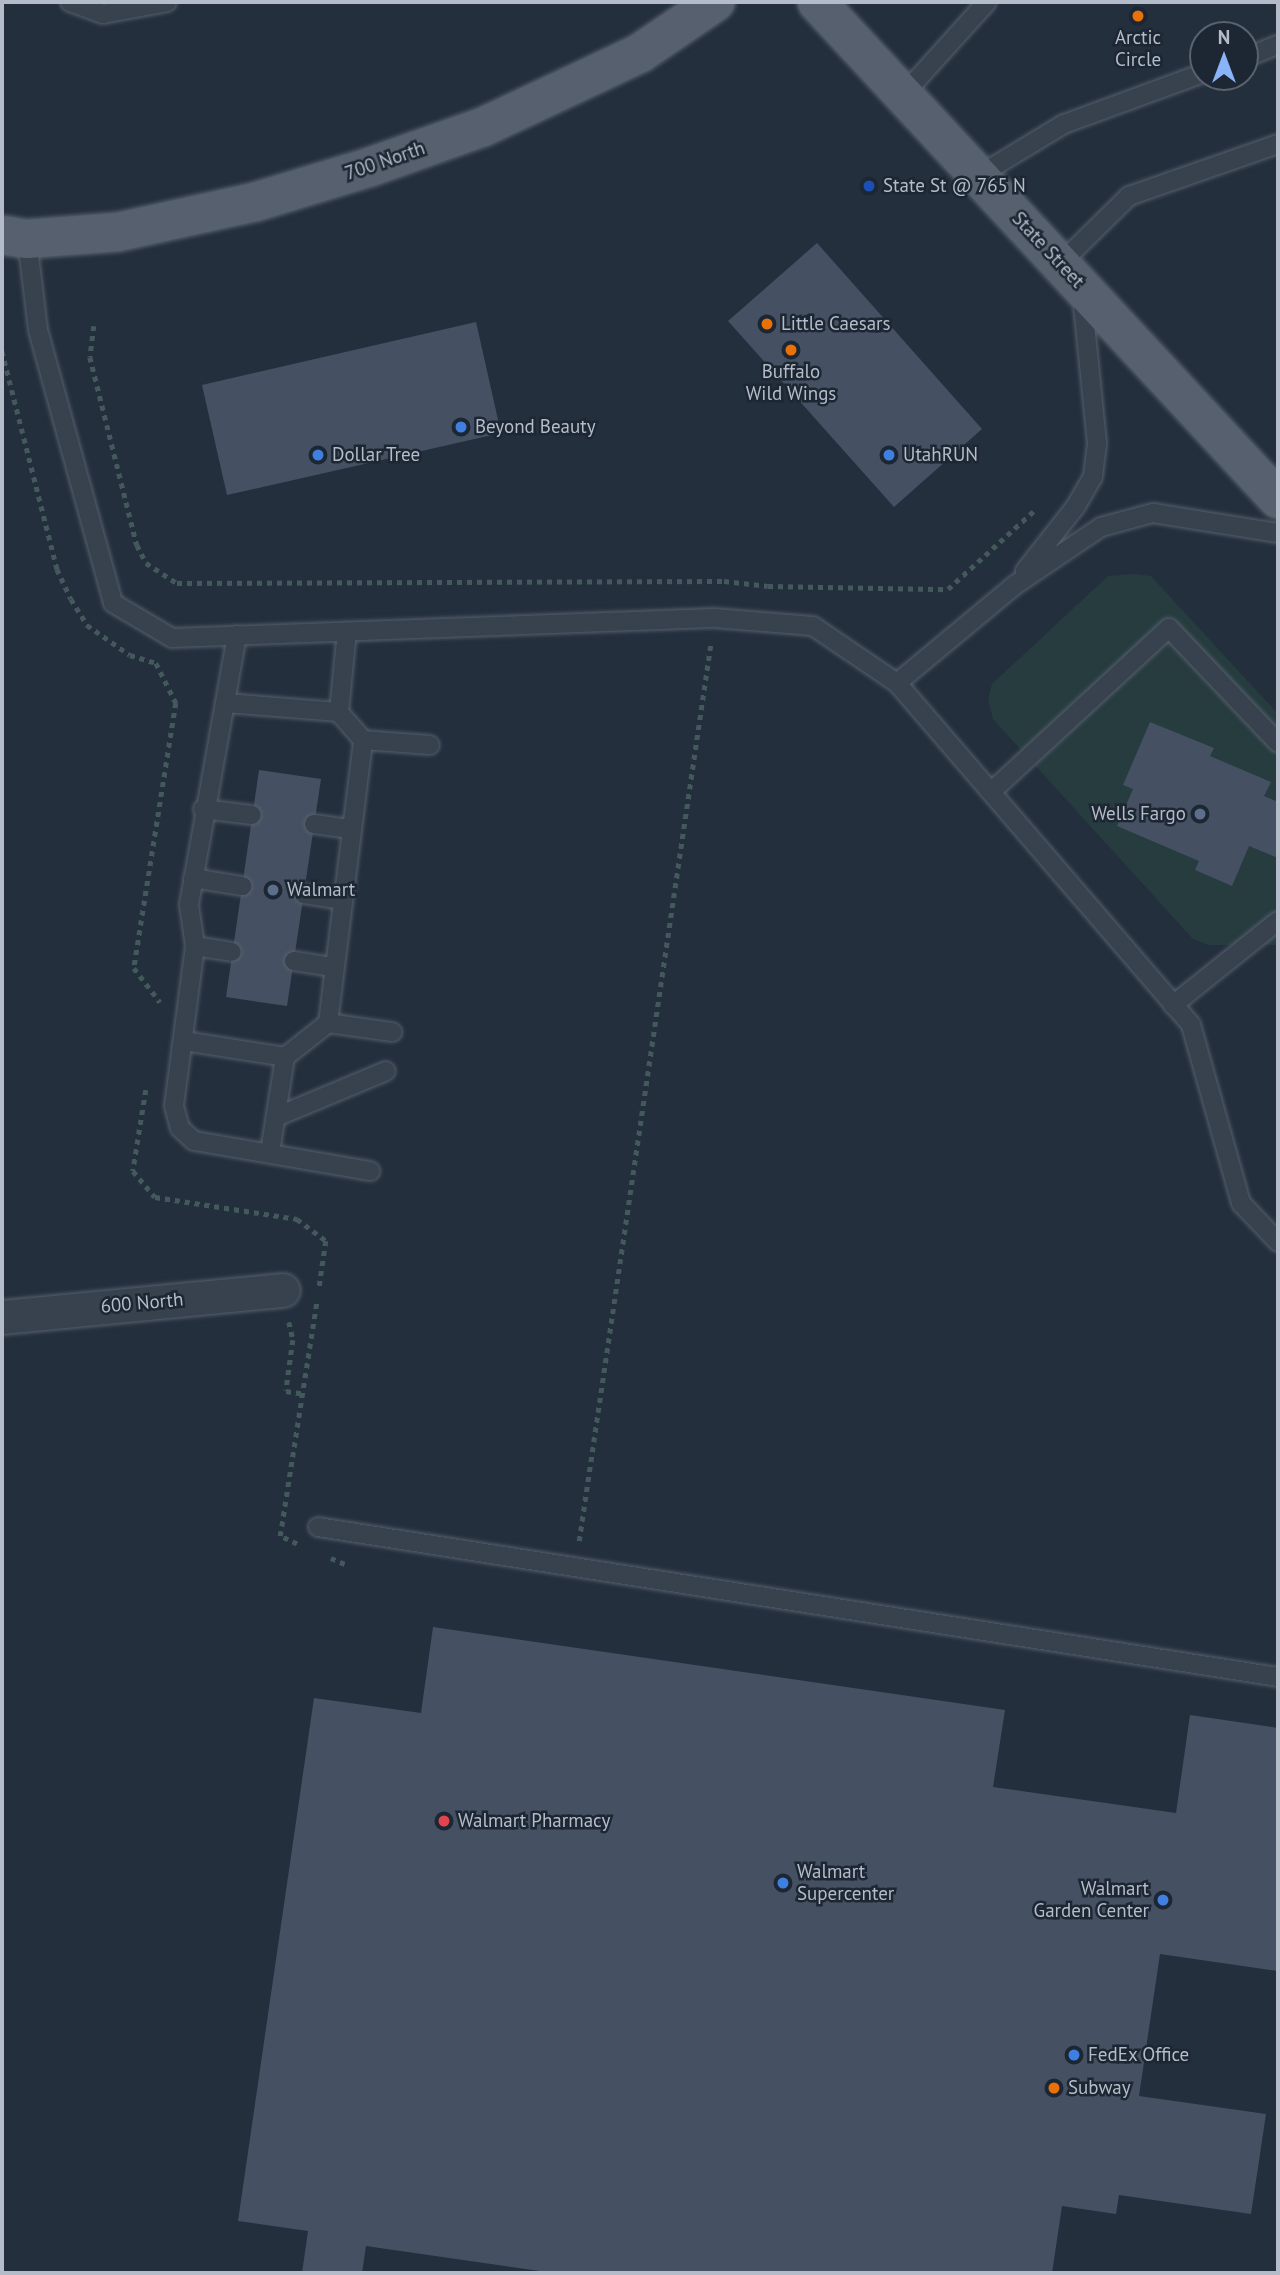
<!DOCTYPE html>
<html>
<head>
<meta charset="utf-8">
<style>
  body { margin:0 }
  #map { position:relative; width:1280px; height:2275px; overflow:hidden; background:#242f3e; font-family:"PT Sans",sans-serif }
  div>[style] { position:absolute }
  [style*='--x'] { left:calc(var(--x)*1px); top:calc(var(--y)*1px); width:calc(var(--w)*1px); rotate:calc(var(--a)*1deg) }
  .green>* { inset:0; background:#263c3f }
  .building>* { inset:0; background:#455162 }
  .path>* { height:4.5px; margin-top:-2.25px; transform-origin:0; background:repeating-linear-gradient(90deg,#44595c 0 5px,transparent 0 10px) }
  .roads { filter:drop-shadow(0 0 2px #565f6c) drop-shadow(0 0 2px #565f6c) }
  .service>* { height:18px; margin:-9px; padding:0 9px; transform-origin:9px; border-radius:9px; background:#38414e }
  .minor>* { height:33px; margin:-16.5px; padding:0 16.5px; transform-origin:16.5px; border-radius:16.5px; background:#38414e }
  .primary>* { height:38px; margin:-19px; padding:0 19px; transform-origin:19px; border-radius:19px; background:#56606e }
  .dots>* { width:19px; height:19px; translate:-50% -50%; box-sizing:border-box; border:4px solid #1d2633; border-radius:50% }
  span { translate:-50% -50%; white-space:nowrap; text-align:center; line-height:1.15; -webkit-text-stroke:5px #1d2633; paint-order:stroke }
  .poi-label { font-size:19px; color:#b4bcc9 }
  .left { translate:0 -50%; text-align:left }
  .right { translate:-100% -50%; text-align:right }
  .street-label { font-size:19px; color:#b4bcc9 }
  .frame { position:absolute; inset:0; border:4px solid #b4bcc9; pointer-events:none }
  .north { position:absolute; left:1189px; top:21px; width:70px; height:70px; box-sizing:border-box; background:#1d2633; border:2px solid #59626f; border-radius:50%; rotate:0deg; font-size:19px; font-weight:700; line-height:28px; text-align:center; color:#b4bcc9 }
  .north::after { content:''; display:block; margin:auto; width:24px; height:32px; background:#8ab4f8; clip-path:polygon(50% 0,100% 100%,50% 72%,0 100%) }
</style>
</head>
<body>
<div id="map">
  <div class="green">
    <div style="clip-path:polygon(1133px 574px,1151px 576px,1278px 714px,1278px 945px,1208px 945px,1193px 939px,993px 719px,988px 699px,992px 684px,1108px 576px)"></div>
  </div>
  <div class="building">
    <div style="clip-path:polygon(817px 243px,982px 429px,894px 507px,728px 321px)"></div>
    <div style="clip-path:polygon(476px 322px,501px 433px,227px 495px,202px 385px)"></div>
    <div style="clip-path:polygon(1150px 722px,1214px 748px,1210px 756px,1271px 782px,1264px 796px,1278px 802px,1278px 858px,1249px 846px,1232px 886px,1195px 870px,1199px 861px,1117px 826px,1133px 789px,1123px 785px)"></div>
    <div style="clip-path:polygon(259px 770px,321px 779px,287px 1006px,226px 997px)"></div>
    <div style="clip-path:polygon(433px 1627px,1005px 1710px,993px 1787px,1176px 1813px,1190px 1715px,1278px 1728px,1278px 1971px,1160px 1954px,1139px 2096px,1266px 2114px,1251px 2214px,1119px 2195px,1116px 2214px,1062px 2206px,1052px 2273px,554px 2273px,366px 2246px,362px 2273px,302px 2273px,308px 2231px,238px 2221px,314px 1698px,421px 1713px)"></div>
  </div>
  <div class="path">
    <div style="--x:94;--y:326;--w:31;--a:97"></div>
    <div style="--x:90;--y:357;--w:194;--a:76"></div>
    <div style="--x:137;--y:545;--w:20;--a:63"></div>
    <div style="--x:146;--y:563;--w:37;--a:33"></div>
    <div style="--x:177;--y:583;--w:547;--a:-0.21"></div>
    <div style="--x:724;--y:581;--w:44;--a:6.5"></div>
    <div style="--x:768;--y:586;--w:180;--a:1"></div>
    <div style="--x:948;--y:589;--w:119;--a:-42.3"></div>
    <div style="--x:2;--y:351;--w:225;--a:75.8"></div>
    <div style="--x:57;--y:569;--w:33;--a:65"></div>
    <div style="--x:71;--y:599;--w:31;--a:58"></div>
    <div style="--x:87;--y:625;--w:52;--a:34.9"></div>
    <div style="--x:130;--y:655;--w:27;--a:17"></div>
    <div style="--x:156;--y:663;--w:45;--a:63.4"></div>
    <div style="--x:176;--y:703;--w:268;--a:99"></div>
    <div style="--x:134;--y:968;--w:43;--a:52.6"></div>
    <div style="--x:146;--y:1090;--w:82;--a:99.1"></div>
    <div style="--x:133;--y:1171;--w:34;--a:50"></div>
    <div style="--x:155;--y:1197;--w:144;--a:8.8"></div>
    <div style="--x:297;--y:1219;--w:36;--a:37"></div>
    <div style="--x:326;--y:1241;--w:49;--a:98.3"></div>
    <div style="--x:289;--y:1322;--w:18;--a:77"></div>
    <div style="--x:293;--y:1340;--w:51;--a:97.8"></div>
    <div style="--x:286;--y:1391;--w:18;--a:9"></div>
    <div style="--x:579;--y:1541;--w:909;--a:-81.65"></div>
    <div style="--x:297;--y:1544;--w:19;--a:-155"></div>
    <div style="--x:280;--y:1536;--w:238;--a:-81.1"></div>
    <div style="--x:331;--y:1558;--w:15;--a:23"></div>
  </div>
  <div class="roads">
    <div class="service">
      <div style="--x:70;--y:2;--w:35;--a:20"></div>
      <div style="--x:103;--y:14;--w:65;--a:-10.6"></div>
      <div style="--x:1245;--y:58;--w:35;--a:-22"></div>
      <div style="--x:903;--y:95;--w:125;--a:-47.9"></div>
      <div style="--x:978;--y:176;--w:100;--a:-31.2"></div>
      <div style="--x:1064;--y:124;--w:148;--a:-20.1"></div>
      <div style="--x:27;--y:239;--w:92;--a:83.1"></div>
      <div style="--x:38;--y:330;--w:283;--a:74.6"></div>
      <div style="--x:113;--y:603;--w:69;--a:30.7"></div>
      <div style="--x:172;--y:638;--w:542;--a:-2.11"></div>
      <div style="--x:714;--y:618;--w:99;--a:4.6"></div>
      <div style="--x:813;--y:626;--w:102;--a:34.2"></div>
      <div style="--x:897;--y:683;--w:451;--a:49.3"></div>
      <div style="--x:1191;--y:1025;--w:185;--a:74.3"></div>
      <div style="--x:1241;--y:1203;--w:54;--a:46.5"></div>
      <div style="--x:1060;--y:264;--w:97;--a:-44.6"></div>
      <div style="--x:1129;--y:196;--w:158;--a:-19.2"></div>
      <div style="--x:1025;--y:571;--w:83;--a:-51.9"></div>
      <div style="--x:1076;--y:506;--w:34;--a:-60"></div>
      <div style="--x:1093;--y:476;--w:33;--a:-83"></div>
      <div style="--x:1097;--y:443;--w:148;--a:-95.8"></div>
      <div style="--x:237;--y:635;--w:274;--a:100.1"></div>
      <div style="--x:189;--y:905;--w:41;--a:81.7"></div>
      <div style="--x:195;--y:946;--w:161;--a:97.5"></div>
      <div style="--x:174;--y:1106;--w:23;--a:75"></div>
      <div style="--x:180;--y:1128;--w:19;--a:43"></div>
      <div style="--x:194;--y:1141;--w:179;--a:9.7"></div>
      <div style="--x:897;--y:683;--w:153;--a:-39.7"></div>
      <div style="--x:1015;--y:585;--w:104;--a:-34"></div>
      <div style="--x:1101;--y:527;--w:54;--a:-15.1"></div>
      <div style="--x:1153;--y:513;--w:127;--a:9.1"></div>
      <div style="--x:226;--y:703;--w:113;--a:4.6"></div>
      <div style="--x:363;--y:740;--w:67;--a:4.3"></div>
      <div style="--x:991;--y:792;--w:242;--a:-42.7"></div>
      <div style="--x:1169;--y:628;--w:158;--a:46.5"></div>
      <div style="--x:203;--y:809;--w:49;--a:7"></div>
      <div style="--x:314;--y:824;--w:37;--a:8"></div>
      <div style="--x:193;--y:878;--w:50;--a:9.3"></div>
      <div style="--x:304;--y:894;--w:38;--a:9"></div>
      <div style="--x:195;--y:946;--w:37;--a:9"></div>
      <div style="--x:294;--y:961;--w:38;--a:9"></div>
      <div style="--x:1173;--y:1005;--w:134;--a:-38.7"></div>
      <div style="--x:328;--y:1023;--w:65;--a:8"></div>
      <div style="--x:184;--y:1041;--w:102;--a:9"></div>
      <div style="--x:276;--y:1117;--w:119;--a:-22.7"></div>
      <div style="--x:270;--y:1152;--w:96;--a:-81"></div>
      <div style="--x:285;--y:1057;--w:55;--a:-38.3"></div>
      <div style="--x:328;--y:1023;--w:285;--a:-82.9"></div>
      <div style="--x:363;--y:740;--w:37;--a:-131"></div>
      <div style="--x:339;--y:712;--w:81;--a:-84.4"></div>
      <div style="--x:318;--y:1527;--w:972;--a:8.88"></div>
    </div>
    <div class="minor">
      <div style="--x:2;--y:1317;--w:282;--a:-5.5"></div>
    </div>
    <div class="primary">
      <div style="--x:817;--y:2;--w:678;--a:47.15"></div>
      <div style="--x:2;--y:235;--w:25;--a:9"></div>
      <div style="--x:27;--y:239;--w:91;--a:-4.4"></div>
      <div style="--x:118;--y:232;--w:140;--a:-12.4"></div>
      <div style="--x:255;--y:202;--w:120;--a:-16.9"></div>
      <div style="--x:370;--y:167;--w:120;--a:-19.5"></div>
      <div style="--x:483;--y:127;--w:174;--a:-25.2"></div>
      <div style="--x:640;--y:53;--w:91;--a:-34.2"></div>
    </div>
  </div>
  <div class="dots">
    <div style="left:1138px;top:16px;background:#e8710a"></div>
    <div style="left:869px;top:186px;background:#1a4fb4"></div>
    <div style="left:767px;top:324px;background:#e8710a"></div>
    <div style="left:791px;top:350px;background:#e8710a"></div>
    <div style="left:461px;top:427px;background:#3f7fe0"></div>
    <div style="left:318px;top:455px;background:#3f7fe0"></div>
    <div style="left:889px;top:455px;background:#3f7fe0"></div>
    <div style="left:1200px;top:814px;background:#5c6f8a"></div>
    <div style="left:273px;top:890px;background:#5c6f8a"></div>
    <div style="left:444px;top:1821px;background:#e0444e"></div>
    <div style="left:783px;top:1883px;background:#3f7fe0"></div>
    <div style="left:1163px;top:1900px;background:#3f7fe0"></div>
    <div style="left:1074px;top:2055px;background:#3f7fe0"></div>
    <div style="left:1054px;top:2088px;background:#e8710a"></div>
  </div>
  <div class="poi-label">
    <span style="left:1138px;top:49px">Arctic<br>Circle</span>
    <span class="left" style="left:883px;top:186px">State St @ 765 N</span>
    <span class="left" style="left:781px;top:324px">Little Caesars</span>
    <span style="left:791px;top:383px">Buffalo<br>Wild Wings</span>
    <span class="left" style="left:475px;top:427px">Beyond Beauty</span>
    <span class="left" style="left:332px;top:455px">Dollar Tree</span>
    <span class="left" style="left:903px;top:455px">UtahRUN</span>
    <span class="right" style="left:1186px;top:814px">Wells Fargo</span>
    <span class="left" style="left:287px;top:890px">Walmart</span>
    <span class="left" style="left:458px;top:1821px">Walmart Pharmacy</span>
    <span class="left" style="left:797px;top:1883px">Walmart<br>Supercenter</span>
    <span class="right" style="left:1149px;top:1900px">Walmart<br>Garden Center</span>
    <span class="left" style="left:1088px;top:2055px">FedEx Office</span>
    <span class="left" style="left:1068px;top:2088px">Subway</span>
  </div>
  <div class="street-label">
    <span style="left:385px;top:161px;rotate:-19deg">700 North</span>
    <span style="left:1048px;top:250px;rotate:47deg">State Street</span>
    <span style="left:142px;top:1303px;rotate:-5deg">600 North</span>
  </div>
  <div class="frame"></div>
  <div class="north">N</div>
</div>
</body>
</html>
